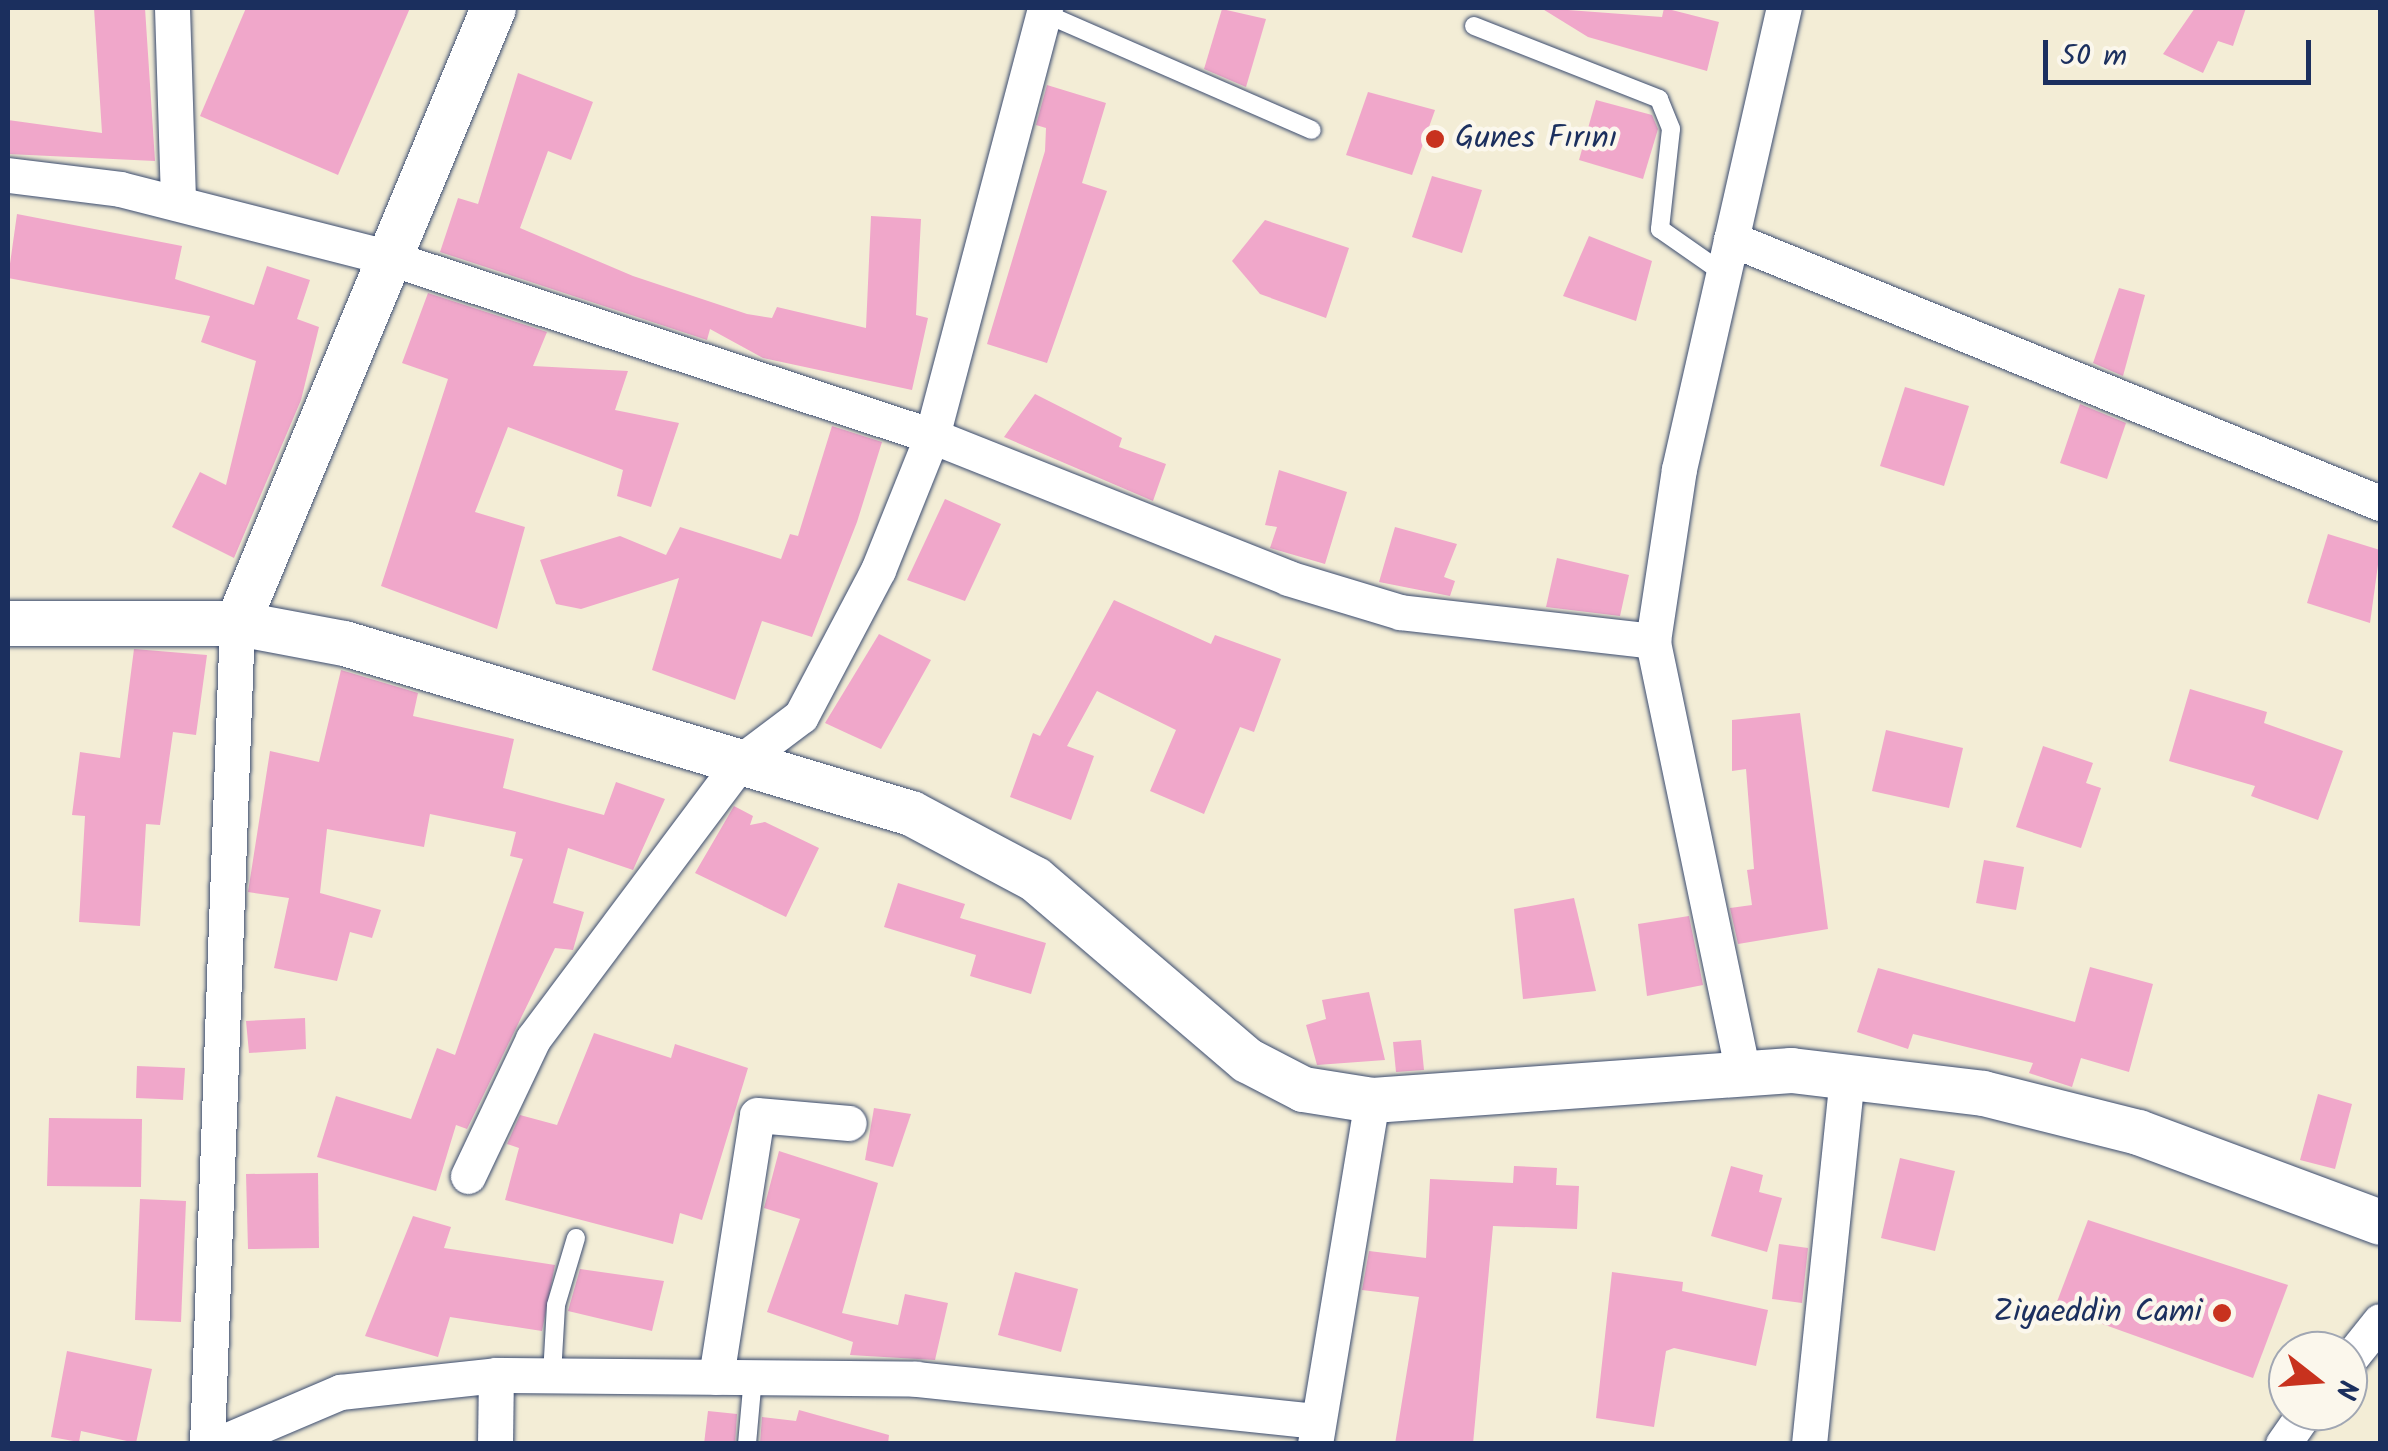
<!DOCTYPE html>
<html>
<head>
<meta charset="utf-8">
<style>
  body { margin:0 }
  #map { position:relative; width:2388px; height:1451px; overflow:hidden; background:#f3edd6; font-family:Kalam,sans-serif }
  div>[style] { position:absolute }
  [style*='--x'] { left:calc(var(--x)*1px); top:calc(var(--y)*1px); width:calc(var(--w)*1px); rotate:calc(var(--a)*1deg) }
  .building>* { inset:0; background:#f0a7ca }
  .roads { filter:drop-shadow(0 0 2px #3b4c70) drop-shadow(0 0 2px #3b4c70) }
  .service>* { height:18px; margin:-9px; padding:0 9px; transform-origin:9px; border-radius:9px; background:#fff }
  .minor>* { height:35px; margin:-17.5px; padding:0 17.5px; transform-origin:17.5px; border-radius:17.5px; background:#fff }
  .tertiary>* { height:45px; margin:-22.5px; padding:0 22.5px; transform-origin:22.5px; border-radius:22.5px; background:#fff }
  .dots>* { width:28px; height:28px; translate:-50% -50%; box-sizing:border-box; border:5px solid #fbf7ec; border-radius:50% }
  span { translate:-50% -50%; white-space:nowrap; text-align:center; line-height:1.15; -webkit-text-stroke:9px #fbf7ec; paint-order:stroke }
  .poi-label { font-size:32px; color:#1b2f5e }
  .left { translate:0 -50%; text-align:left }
  .right { translate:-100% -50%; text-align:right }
  .frame { position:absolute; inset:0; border:10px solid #1b2f5e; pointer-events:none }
  .north { position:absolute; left:2268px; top:1331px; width:100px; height:100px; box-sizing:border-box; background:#fbf7ec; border:2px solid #a1a7b3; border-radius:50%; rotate:107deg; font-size:28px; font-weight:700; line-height:40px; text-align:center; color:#1b2f5e }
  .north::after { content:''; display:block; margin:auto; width:35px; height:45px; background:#c8321e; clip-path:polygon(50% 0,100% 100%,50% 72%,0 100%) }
  .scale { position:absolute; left:2043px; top:40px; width:268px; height:45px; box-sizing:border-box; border:5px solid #1b2f5e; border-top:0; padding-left:12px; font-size:30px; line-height:35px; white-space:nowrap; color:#1b2f5e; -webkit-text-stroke:8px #fbf7ec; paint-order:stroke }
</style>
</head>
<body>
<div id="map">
  <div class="building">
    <div style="clip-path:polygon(94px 8px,145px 8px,155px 161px,8px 154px,8px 120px,102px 133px)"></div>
    <div style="clip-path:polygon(246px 8px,410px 8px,338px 175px,200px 116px)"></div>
    <div style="clip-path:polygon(1541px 8px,1662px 17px,1664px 8px,1719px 22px,1707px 71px,1588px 37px)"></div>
    <div style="clip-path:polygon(2195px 8px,2246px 8px,2233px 46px,2218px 41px,2203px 73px,2163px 54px)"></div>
    <div style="clip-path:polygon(1222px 9px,1266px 19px,1246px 87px,1204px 69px)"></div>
    <div style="clip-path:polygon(518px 73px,593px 102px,571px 160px,548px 151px,520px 228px,633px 276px,747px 314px,772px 318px,777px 307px,866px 328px,871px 216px,921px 219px,916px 315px,928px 318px,912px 390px,763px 358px,710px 329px,707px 340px,440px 252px,458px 198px,478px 204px)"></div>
    <div style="clip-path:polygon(1047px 85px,1106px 103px,1082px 183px,1107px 191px,1047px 363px,987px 344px,1045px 151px,1046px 128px,1036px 125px)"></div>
    <div style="clip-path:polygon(1368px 92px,1435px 110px,1412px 175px,1346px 155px)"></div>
    <div style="clip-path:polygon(1596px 100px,1652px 115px,1658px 129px,1643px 179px,1579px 160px)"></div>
    <div style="clip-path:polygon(1432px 176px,1482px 190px,1462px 253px,1412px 237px)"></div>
    <div style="clip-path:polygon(17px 214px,182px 246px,175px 279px,254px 305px,267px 266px,310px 280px,297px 319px,319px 327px,301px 400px,234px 558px,172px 527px,200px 472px,226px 485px,256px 361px,201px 342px,210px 316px,8px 278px)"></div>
    <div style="clip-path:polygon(1265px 220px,1349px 248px,1326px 318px,1260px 294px,1232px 261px)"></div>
    <div style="clip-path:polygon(1589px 236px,1652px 261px,1636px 321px,1563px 296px)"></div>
    <div style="clip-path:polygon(2119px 288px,2145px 295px,2123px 376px,2093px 363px)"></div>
    <div style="clip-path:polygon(428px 293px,547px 332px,533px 366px,628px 371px,615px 410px,679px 423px,651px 507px,617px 496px,623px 470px,508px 427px,475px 512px,525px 527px,497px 629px,381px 586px,448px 379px,402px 363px)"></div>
    <div style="clip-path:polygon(1905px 387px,1969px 406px,1944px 486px,1880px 466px)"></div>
    <div style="clip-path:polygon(1035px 394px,1122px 438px,1119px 447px,1166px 464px,1153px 501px,1004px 437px)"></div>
    <div style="clip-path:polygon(2080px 404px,2126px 423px,2107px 479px,2060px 463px)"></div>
    <div style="clip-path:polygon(832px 426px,882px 442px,857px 522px,812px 637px,762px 621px,735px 700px,652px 670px,679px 578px,581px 609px,556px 604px,540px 560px,620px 536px,666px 555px,680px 527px,781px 559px,790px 534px,798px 536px)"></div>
    <div style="clip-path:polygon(1279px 470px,1347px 492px,1325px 564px,1270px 548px,1277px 527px,1265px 525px)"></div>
    <div style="clip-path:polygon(945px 499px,1001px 524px,965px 601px,907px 580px)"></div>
    <div style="clip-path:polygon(1395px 527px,1457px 544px,1444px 577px,1455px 581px,1450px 596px,1379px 582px)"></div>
    <div style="clip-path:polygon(2328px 534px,2380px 550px,2370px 623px,2307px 603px)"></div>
    <div style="clip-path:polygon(1557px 558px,1629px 575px,1620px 616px,1546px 607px)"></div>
    <div style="clip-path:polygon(1114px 600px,1211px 644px,1215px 635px,1281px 659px,1254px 732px,1240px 727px,1204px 814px,1150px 791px,1176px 730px,1097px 691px,1067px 746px,1094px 756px,1071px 820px,1010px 797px,1033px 733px,1040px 736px)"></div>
    <div style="clip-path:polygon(879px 634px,931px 660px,881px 749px,825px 723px)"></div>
    <div style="clip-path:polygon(134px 649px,207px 655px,196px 735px,173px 732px,160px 825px,146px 824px,140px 926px,79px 922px,85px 816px,72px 815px,80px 752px,120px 758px)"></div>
    <div style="clip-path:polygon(341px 670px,418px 693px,413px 716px,514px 739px,503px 788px,604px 815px,616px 782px,665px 799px,633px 870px,568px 848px,553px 903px,584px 912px,573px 950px,555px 948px,467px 1129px,456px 1125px,436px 1191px,317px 1157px,336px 1096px,411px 1119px,437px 1048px,455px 1055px,523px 859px,510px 856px,516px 832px,430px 814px,424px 847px,327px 829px,320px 893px,381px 910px,372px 938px,350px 932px,337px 981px,274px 968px,289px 898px,248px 892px,270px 751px,319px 762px)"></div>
    <div style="clip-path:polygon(2190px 689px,2267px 712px,2264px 723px,2343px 751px,2318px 820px,2251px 796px,2255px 786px,2169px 761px)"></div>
    <div style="clip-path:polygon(1800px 713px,1828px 929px,1738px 944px,1730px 908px,1752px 905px,1747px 870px,1754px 869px,1746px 769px,1732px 771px,1732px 720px)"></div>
    <div style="clip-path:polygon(1886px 730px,1963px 748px,1949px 808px,1872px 791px)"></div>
    <div style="clip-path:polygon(2043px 746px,2093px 763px,2086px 783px,2101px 788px,2081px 848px,2016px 827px)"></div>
    <div style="clip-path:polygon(734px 806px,753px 816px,750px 825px,765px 822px,819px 848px,786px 917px,695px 873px)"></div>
    <div style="clip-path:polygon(1984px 860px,2024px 867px,2016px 910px,1976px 903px)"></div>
    <div style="clip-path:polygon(898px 883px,965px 904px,960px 918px,1046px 943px,1031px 994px,970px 976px,976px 955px,884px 927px)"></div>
    <div style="clip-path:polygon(1574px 898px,1596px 991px,1523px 999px,1514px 909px)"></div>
    <div style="clip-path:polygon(1689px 916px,1703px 985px,1647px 996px,1638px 924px)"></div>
    <div style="clip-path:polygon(2090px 967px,2153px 984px,2129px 1072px,2081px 1058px,2072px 1087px,2029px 1073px,2033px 1063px,1913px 1034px,1908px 1049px,1857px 1032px,1878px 968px,2075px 1022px)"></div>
    <div style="clip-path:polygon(1369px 992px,1385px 1060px,1317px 1065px,1306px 1025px,1326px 1019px,1322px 1000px)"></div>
    <div style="clip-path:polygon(305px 1018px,306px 1049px,249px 1053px,246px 1021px)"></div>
    <div style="clip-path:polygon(594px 1033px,671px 1058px,675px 1044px,748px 1068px,702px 1220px,680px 1213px,673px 1244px,505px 1200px,519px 1148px,507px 1144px,520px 1115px,557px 1125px)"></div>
    <div style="clip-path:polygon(1421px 1040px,1424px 1070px,1396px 1072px,1393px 1042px)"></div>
    <div style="clip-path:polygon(137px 1066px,185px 1068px,183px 1100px,136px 1098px)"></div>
    <div style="clip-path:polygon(2318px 1094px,2352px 1104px,2335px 1169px,2300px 1160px)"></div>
    <div style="clip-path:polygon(874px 1108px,911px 1114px,893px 1167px,865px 1160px)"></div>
    <div style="clip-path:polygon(49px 1118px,142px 1119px,141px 1187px,47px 1186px)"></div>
    <div style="clip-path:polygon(779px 1151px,878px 1183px,842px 1313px,898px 1325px,905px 1294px,948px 1303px,935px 1360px,850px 1355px,853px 1342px,767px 1312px,800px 1219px,764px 1208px)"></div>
    <div style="clip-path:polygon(1900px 1158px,1955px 1171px,1935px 1251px,1881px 1238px)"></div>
    <div style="clip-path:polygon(1514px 1166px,1557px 1168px,1556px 1185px,1579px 1186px,1577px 1229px,1493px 1226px,1473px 1444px,1395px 1444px,1419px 1297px,1362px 1290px,1369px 1251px,1426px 1258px,1430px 1179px,1513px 1183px)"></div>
    <div style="clip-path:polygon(1731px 1166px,1763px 1175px,1759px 1192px,1782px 1198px,1767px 1252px,1711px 1236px)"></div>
    <div style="clip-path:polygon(318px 1173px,319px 1248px,248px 1249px,246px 1174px)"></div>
    <div style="clip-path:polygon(140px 1199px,186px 1201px,181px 1322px,135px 1320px)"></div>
    <div style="clip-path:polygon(413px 1216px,451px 1227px,444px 1248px,555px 1265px,542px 1331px,450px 1317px,438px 1357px,365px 1336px)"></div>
    <div style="clip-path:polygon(2088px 1220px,2288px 1285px,2253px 1378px,2055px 1307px)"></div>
    <div style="clip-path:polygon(1779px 1244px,1808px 1248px,1802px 1303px,1772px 1299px)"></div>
    <div style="clip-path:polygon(580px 1269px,664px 1281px,652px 1331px,568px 1311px)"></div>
    <div style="clip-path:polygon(1015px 1272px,1078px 1289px,1061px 1352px,998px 1335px)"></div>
    <div style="clip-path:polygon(1612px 1272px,1683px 1282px,1682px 1291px,1768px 1310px,1756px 1366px,1674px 1348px,1666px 1351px,1654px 1427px,1596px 1418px)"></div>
    <div style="clip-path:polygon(67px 1351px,152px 1369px,136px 1443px,81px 1431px,79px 1442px,51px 1437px)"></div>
    <div style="clip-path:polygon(799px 1410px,889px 1435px,888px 1444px,760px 1444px,762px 1417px,796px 1421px)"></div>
    <div style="clip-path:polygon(708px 1411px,737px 1414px,735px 1444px,704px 1444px)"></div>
  </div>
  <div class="roads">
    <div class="service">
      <div style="--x:1044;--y:13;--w:292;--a:23.6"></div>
      <div style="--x:1474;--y:26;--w:199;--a:21.5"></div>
      <div style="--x:1659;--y:99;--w:32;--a:68"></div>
      <div style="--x:1671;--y:129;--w:101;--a:96.3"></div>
      <div style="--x:1660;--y:229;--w:77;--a:34.9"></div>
      <div style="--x:552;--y:1375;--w:70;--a:-86.7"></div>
      <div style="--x:556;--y:1305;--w:70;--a:-73.4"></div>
      <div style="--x:747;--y:1444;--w:67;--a:-84.9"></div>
    </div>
    <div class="minor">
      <div style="--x:172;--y:8;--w:195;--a:88.2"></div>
      <div style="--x:8;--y:175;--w:113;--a:7.1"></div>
      <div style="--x:120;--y:189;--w:276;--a:14.3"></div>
      <div style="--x:387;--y:257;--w:574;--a:18.18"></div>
      <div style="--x:932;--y:436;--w:383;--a:21.7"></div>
      <div style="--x:1288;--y:578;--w:117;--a:16.9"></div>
      <div style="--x:1400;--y:612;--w:255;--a:6.5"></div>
      <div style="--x:1731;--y:239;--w:701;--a:22.14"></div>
      <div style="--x:1743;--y:1073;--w:441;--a:-101.8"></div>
      <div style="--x:1653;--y:641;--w:174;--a:-81.4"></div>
      <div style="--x:1679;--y:469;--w:473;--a:-77.2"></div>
      <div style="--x:468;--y:1176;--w:152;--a:-64.6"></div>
      <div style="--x:533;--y:1039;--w:346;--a:-53.2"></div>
      <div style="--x:740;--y:762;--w:76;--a:-37"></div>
      <div style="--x:801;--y:716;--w:165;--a:-62.2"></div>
      <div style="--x:878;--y:570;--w:144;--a:-68.1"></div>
      <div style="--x:932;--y:436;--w:443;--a:-75.2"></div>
      <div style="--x:2348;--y:1361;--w:51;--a:-51.3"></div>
      <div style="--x:716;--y:1377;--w:265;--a:-81.1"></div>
      <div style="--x:757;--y:1115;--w:92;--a:5"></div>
      <div style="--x:207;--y:1444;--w:822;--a:-87.91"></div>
      <div style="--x:218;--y:1444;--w:133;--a:-23.1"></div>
      <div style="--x:340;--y:1392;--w:157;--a:-6.2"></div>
      <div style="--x:496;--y:1375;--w:420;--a:0.5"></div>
      <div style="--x:916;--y:1379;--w:403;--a:6"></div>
      <div style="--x:495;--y:1444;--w:69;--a:-89.2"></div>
      <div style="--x:1315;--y:1444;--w:349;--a:-80.6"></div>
      <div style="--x:1809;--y:1444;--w:370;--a:-84.1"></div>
      <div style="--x:2283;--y:1444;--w:40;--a:-55.1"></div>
    </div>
    <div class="tertiary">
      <div style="--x:8;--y:623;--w:229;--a:0"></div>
      <div style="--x:237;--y:623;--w:109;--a:10.6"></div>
      <div style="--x:344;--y:643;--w:592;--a:16.69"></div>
      <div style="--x:911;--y:813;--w:140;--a:28"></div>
      <div style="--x:1035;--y:879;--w:279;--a:40.5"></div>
      <div style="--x:1247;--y:1060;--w:63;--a:27.4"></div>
      <div style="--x:1303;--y:1089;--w:70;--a:9.1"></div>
      <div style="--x:1372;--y:1100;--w:420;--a:-4.1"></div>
      <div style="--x:1791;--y:1070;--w:193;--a:6.8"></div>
      <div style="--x:1983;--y:1093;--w:160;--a:14.1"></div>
      <div style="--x:2138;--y:1132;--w:258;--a:20.4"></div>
      <div style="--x:237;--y:623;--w:666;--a:-67.4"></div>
    </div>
  </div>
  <div class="dots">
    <div style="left:1435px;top:139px;background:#c8321e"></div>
    <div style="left:2222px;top:1313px;background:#c8321e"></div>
  </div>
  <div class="poi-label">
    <span class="left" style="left:1455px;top:139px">Gunes Fırını</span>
    <span class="right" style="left:2202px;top:1313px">Ziyaeddin Cami</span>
  </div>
  <div class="frame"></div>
  <div class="north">N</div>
  <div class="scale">50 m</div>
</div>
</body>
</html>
